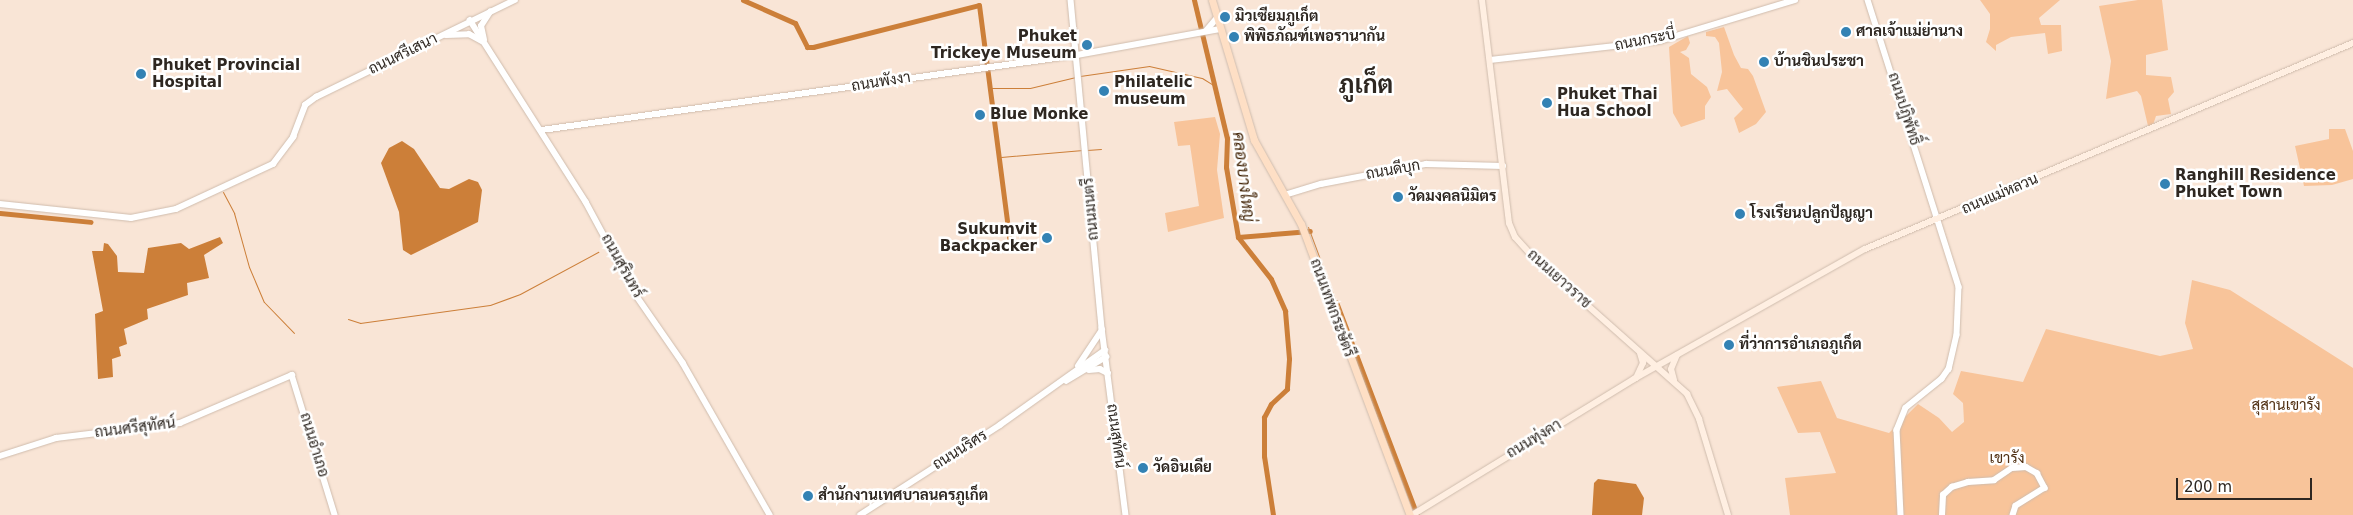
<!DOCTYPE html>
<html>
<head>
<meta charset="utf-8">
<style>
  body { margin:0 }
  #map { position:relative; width:2353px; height:515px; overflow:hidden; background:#f9e5d6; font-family:"DejaVu Sans",Sarabun,sans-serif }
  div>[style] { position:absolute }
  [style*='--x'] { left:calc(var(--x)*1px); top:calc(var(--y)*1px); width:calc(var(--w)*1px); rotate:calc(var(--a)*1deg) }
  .green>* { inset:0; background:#f8c49a }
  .water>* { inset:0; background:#cc7f39 }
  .stream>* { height:1px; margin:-0.5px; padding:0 0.5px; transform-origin:0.5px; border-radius:0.5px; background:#cc7f39 }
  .canal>* { height:5px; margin:-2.5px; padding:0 2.5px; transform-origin:2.5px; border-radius:2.5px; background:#cc7f39 }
  .roads { filter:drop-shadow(0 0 1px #cfbcad) drop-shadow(0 0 1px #cfbcad) }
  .tertiary>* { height:5.5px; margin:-2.75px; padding:0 2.75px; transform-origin:2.75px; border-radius:2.75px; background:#fff }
  .secondary>* { height:6px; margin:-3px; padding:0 3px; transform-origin:3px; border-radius:3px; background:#ffefe2 }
  .primary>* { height:7px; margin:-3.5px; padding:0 3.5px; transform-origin:3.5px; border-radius:3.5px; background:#fedfc5 }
  .dots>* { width:14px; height:14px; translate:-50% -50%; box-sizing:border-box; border:2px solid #fff; border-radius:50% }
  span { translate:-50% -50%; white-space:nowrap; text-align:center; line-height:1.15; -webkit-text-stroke:5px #fff; paint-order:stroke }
  .poi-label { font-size:15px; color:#2e2721; font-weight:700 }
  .left { translate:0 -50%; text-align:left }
  .right { translate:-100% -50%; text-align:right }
  .street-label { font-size:15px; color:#2e2721 }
  .park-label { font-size:15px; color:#503013 }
  .water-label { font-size:16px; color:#422305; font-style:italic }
  .town-label { font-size:25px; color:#2e2721; font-weight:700 }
  .scale { position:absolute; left:2176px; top:478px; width:136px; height:22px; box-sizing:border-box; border:2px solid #2e2721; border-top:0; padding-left:6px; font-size:15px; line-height:18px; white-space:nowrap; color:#2e2721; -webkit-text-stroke:4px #fff; paint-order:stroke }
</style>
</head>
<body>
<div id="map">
  <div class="green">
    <div style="clip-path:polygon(1980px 0,2060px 0,2039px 18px,2041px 25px,2061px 25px,2062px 51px,2048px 54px,2045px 33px,2011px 37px,1996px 45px,1996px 51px,1986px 42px,1990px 29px,1990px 14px)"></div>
    <div style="clip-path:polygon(2138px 0,2162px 0,2168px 50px,2146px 55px,2146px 75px,2171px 77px,2174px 92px,2168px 99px,2171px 114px,2156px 116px,2153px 125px,2148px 126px,2141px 96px,2137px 91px,2106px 99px,2111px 61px,2099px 6px)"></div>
    <div style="clip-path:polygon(1724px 27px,1734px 55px,1741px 68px,1748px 69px,1753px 76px,1766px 112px,1756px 124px,1739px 133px,1734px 118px,1743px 109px,1727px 89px,1717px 91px,1722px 72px,1719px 43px,1715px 37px,1706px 36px,1706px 32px)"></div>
    <div style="clip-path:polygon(1688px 36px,1690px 43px,1686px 50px,1680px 52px,1689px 58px,1691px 74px,1707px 87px,1711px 97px,1705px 106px,1705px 119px,1681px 127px,1673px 113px,1669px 47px)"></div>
    <div style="clip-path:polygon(1215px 117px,1220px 134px,1217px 170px,1224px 218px,1168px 232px,1165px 213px,1199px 206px,1190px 145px,1178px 146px,1174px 122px)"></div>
    <div style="clip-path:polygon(2329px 129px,2345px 129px,2353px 151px,2353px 179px,2332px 185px,2304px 186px,2295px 146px,2329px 139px)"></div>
    <div style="clip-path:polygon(2192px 280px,2230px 290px,2353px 368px,2353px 515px,1790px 515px,1785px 478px,1836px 473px,1820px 432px,1798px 433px,1777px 387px,1821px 381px,1837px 418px,1889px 433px,1918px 404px,1939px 418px,1952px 432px,1964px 422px,1963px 403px,1953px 394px,1961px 371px,2023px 382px,2046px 329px,2160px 356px,2193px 349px,2185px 323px)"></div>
  </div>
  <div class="water">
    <div style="clip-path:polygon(402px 141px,414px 149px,440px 188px,449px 189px,469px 179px,478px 182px,482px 190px,478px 222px,411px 255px,403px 250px,399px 212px,381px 163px,389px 148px)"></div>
    <div style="clip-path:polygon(220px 237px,223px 243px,204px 255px,209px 278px,187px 283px,188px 295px,147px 309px,148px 319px,124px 329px,127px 344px,119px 347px,121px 356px,112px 359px,113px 377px,98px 379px,95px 314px,103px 311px,92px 251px,103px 251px,104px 243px,108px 244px,117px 256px,118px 272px,144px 273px,148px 248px,181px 243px,189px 249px)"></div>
    <div style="clip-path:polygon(1598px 479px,1636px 484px,1644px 498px,1642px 515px,1592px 515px,1594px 483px)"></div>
  </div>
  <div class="stream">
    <div style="--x:1080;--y:76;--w:70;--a:-8.2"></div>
    <div style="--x:1149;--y:66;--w:54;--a:12.8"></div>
    <div style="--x:1202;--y:78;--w:13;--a:32"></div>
    <div style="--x:989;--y:88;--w:41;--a:0"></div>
    <div style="--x:1030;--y:88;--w:47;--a:-13.4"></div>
    <div style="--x:1087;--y:150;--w:14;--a:-4"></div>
    <div style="--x:1001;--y:157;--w:82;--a:-4.9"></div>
    <div style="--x:223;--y:192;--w:24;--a:62"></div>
    <div style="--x:234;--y:213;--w:56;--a:74.5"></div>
    <div style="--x:249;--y:267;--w:38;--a:67"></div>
    <div style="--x:264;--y:302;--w:43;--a:45.9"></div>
    <div style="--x:1308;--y:227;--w:80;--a:69.5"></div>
    <div style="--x:348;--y:319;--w:13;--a:18"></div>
    <div style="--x:360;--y:323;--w:131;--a:-7.9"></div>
    <div style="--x:490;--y:305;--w:32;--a:-20"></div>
    <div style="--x:520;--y:294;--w:89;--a:-28.3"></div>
  </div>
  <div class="canal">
    <div style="--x:743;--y:0;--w:57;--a:23.9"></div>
    <div style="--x:795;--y:23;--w:27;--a:63"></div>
    <div style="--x:807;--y:47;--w:6;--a:0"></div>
    <div style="--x:813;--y:47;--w:171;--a:-14.2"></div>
    <div style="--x:979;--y:5;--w:241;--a:82.6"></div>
    <div style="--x:1194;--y:0;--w:142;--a:76.6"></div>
    <div style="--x:1227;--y:138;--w:29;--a:92"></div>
    <div style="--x:1226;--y:167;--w:71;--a:80.3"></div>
    <div style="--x:1238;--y:237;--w:53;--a:51.8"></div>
    <div style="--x:1271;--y:279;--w:35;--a:66"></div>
    <div style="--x:1285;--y:311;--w:48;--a:85.2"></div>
    <div style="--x:1289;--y:359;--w:30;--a:94"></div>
    <div style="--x:1287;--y:389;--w:22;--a:137"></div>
    <div style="--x:1271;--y:404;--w:15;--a:118"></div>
    <div style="--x:1264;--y:417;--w:39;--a:90"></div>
    <div style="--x:1264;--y:456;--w:60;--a:81.3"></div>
    <div style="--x:0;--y:213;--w:91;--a:5.6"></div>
    <div style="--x:1238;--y:237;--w:72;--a:-4.8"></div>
    <div style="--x:1336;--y:302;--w:228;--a:69.2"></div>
  </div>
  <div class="roads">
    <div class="tertiary">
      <div style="--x:1071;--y:0;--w:329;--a:84.6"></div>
      <div style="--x:1102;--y:328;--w:189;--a:82.7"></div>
      <div style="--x:1868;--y:0;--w:301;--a:72.4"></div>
      <div style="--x:1959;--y:287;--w:48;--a:92.4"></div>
      <div style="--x:1957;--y:335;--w:35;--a:103"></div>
      <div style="--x:1949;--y:369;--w:12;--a:125"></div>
      <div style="--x:1942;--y:379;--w:46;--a:141.1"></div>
      <div style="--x:1906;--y:408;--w:24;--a:112"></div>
      <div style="--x:1897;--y:430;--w:85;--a:87.3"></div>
      <div style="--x:470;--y:20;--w:216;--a:57.5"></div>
      <div style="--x:586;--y:202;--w:106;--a:61.7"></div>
      <div style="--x:636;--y:295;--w:83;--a:55.3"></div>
      <div style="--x:683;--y:363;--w:175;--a:60.2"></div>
      <div style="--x:1206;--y:31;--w:17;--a:-50"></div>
      <div style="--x:446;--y:35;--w:23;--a:-2"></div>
      <div style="--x:469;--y:34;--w:15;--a:28"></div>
      <div style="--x:484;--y:40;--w:14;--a:-102"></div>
      <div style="--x:481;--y:26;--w:17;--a:-57"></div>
      <div style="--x:1490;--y:60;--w:171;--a:-6.4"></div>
      <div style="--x:1660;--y:41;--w:141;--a:-16.9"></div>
      <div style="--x:542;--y:130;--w:540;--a:-7.98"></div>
      <div style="--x:1077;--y:55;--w:145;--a:-10.3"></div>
      <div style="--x:1285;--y:195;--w:38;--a:-17"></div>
      <div style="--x:1321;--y:184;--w:107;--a:-10.8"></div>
      <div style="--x:1426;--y:164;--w:77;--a:1.5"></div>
      <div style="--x:0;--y:204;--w:132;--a:6.1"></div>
      <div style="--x:131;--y:218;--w:46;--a:-11.3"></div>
      <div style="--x:176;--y:209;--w:107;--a:-24.9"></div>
      <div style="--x:273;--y:164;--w:34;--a:-53"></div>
      <div style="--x:293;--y:137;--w:34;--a:-69"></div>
      <div style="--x:305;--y:105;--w:14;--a:-36"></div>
      <div style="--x:316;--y:97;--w:221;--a:-26"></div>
      <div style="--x:1078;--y:366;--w:43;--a:-56.3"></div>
      <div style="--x:1089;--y:370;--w:11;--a:-5"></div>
      <div style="--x:1100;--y:369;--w:9;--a:27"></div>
      <div style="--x:1066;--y:381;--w:47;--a:-31"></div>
      <div style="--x:0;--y:456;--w:59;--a:-17.8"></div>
      <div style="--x:56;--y:438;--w:125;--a:-6.9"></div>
      <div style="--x:180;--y:423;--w:122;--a:-23.2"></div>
      <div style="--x:292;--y:375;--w:146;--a:72.9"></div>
      <div style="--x:860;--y:515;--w:166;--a:-32.7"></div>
      <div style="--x:1000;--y:425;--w:129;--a:-35.5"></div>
      <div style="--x:1942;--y:515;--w:20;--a:-87"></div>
      <div style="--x:1943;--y:495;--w:12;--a:-42"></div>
      <div style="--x:1952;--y:487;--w:17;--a:-17"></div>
      <div style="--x:1968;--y:482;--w:26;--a:-4"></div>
      <div style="--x:1994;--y:480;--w:22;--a:-34"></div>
      <div style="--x:2012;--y:468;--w:14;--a:-4"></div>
      <div style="--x:2026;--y:467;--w:13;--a:29"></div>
      <div style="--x:2037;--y:473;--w:17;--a:62"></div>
      <div style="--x:2045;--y:488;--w:34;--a:148"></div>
      <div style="--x:2016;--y:506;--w:9;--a:108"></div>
    </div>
    <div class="secondary">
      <div style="--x:1482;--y:0;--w:225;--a:83.1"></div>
      <div style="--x:1509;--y:223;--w:15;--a:67"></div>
      <div style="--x:1515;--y:237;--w:28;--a:48"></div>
      <div style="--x:1534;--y:258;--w:205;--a:41.6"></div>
      <div style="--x:1687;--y:394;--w:28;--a:64"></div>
      <div style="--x:1699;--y:419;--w:100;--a:73.2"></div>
      <div style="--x:1636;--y:378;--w:17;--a:-65"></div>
      <div style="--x:1643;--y:363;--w:10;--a:-107"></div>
      <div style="--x:1674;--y:380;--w:11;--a:-105"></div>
      <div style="--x:1671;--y:369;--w:15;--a:-67"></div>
      <div style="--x:1412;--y:515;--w:260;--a:-31.5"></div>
      <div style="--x:1634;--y:379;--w:265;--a:-29.4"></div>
      <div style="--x:1865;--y:249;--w:530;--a:-22.89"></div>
    </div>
    <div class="primary">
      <div style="--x:1212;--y:0;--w:146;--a:73.3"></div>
      <div style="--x:1254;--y:140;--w:96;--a:60.8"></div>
      <div style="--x:1301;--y:224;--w:311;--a:69.5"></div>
    </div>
  </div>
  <div class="dots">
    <div style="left:1225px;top:17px;background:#3382b4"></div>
    <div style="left:1846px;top:32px;background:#3382b4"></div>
    <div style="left:1234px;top:37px;background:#3382b4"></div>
    <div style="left:1087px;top:45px;background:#3382b4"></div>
    <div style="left:1764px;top:62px;background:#3382b4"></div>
    <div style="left:141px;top:74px;background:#3382b4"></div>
    <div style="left:1104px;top:91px;background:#3382b4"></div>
    <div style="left:1547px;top:103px;background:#3382b4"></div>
    <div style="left:980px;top:115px;background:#3382b4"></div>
    <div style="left:2165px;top:184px;background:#3382b4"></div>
    <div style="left:1398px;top:197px;background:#3382b4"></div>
    <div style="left:1740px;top:214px;background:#3382b4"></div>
    <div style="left:1047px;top:238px;background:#3382b4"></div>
    <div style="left:1729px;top:345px;background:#3382b4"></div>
    <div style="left:1143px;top:468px;background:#3382b4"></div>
    <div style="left:808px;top:496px;background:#3382b4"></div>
  </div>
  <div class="poi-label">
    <span class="left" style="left:1235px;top:17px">มิวเซียมภูเก็ต</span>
    <span class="left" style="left:1856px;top:32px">ศาลเจ้าแม่ย่านาง</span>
    <span class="right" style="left:1077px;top:45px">Phuket<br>Trickeye Museum</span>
    <span class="left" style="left:1244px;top:37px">พิพิธภัณฑ์เพอรานากัน</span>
    <span class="left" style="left:1774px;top:62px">บ้านชินประชา</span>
    <span class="left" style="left:152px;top:74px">Phuket Provincial<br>Hospital</span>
    <span class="left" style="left:1114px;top:91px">Philatelic<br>museum</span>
    <span class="left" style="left:1557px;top:103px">Phuket Thai<br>Hua School</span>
    <span class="left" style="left:990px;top:115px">Blue Monke</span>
    <span class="left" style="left:2175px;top:184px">Ranghill Residence<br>Phuket Town</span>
    <span class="left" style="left:1408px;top:197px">วัดมงคลนิมิตร</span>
    <span class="left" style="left:1750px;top:214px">โรงเรียนปลูกปัญญา</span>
    <span class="right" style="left:1037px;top:238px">Sukumvit<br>Backpacker</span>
    <span class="left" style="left:1739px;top:345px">ที่ว่าการอำเภอภูเก็ต</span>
    <span class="left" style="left:1153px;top:468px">วัดอินเดีย</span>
    <span class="left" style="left:818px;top:496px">สำนักงานเทศบาลนครภูเก็ต</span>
  </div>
  <div class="street-label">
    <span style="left:1645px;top:40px;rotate:-11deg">ถนนกระบี่</span>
    <span style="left:403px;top:54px;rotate:-26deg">ถนนศรีเสนา</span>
    <span style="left:881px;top:82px;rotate:-9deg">ถนนพังงา</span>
    <span style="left:1904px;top:109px;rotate:72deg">ถนนปฏิพัทธิ์</span>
    <span style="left:1393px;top:170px;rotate:-10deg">ถนนดีบุก</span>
    <span style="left:2000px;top:194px;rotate:-23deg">ถนนแม่หลวน</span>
    <span style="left:1091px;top:209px;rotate:-95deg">ถนนมนตรี</span>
    <span style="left:622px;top:266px;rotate:61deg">ถนนสุรินทร์</span>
    <span style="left:1559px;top:279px;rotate:42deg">ถนนเยาวราช</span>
    <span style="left:1332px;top:308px;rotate:70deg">ถนนเทพกระษัตรี</span>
    <span style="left:135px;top:428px;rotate:-7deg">ถนนศรีสุทัศน์</span>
    <span style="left:1116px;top:436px;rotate:82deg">ถนนสุทัศน์</span>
    <span style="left:1534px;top:439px;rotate:-31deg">ถนนทุ่งคา</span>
    <span style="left:314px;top:445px;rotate:73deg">ถนนอำเภอ</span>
    <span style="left:960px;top:450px;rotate:-32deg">ถนนนริศร</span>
  </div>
  <div class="park-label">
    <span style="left:2286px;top:406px">สุสานเขารัง</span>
    <span style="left:2007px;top:459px">เขารัง</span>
  </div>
  <div class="water-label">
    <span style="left:1243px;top:177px;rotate:83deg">คลองบางใหญ่</span>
  </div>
  <div class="town-label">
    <span style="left:1366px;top:85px">ภูเก็ต</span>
  </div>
  <div class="scale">200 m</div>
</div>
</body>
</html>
